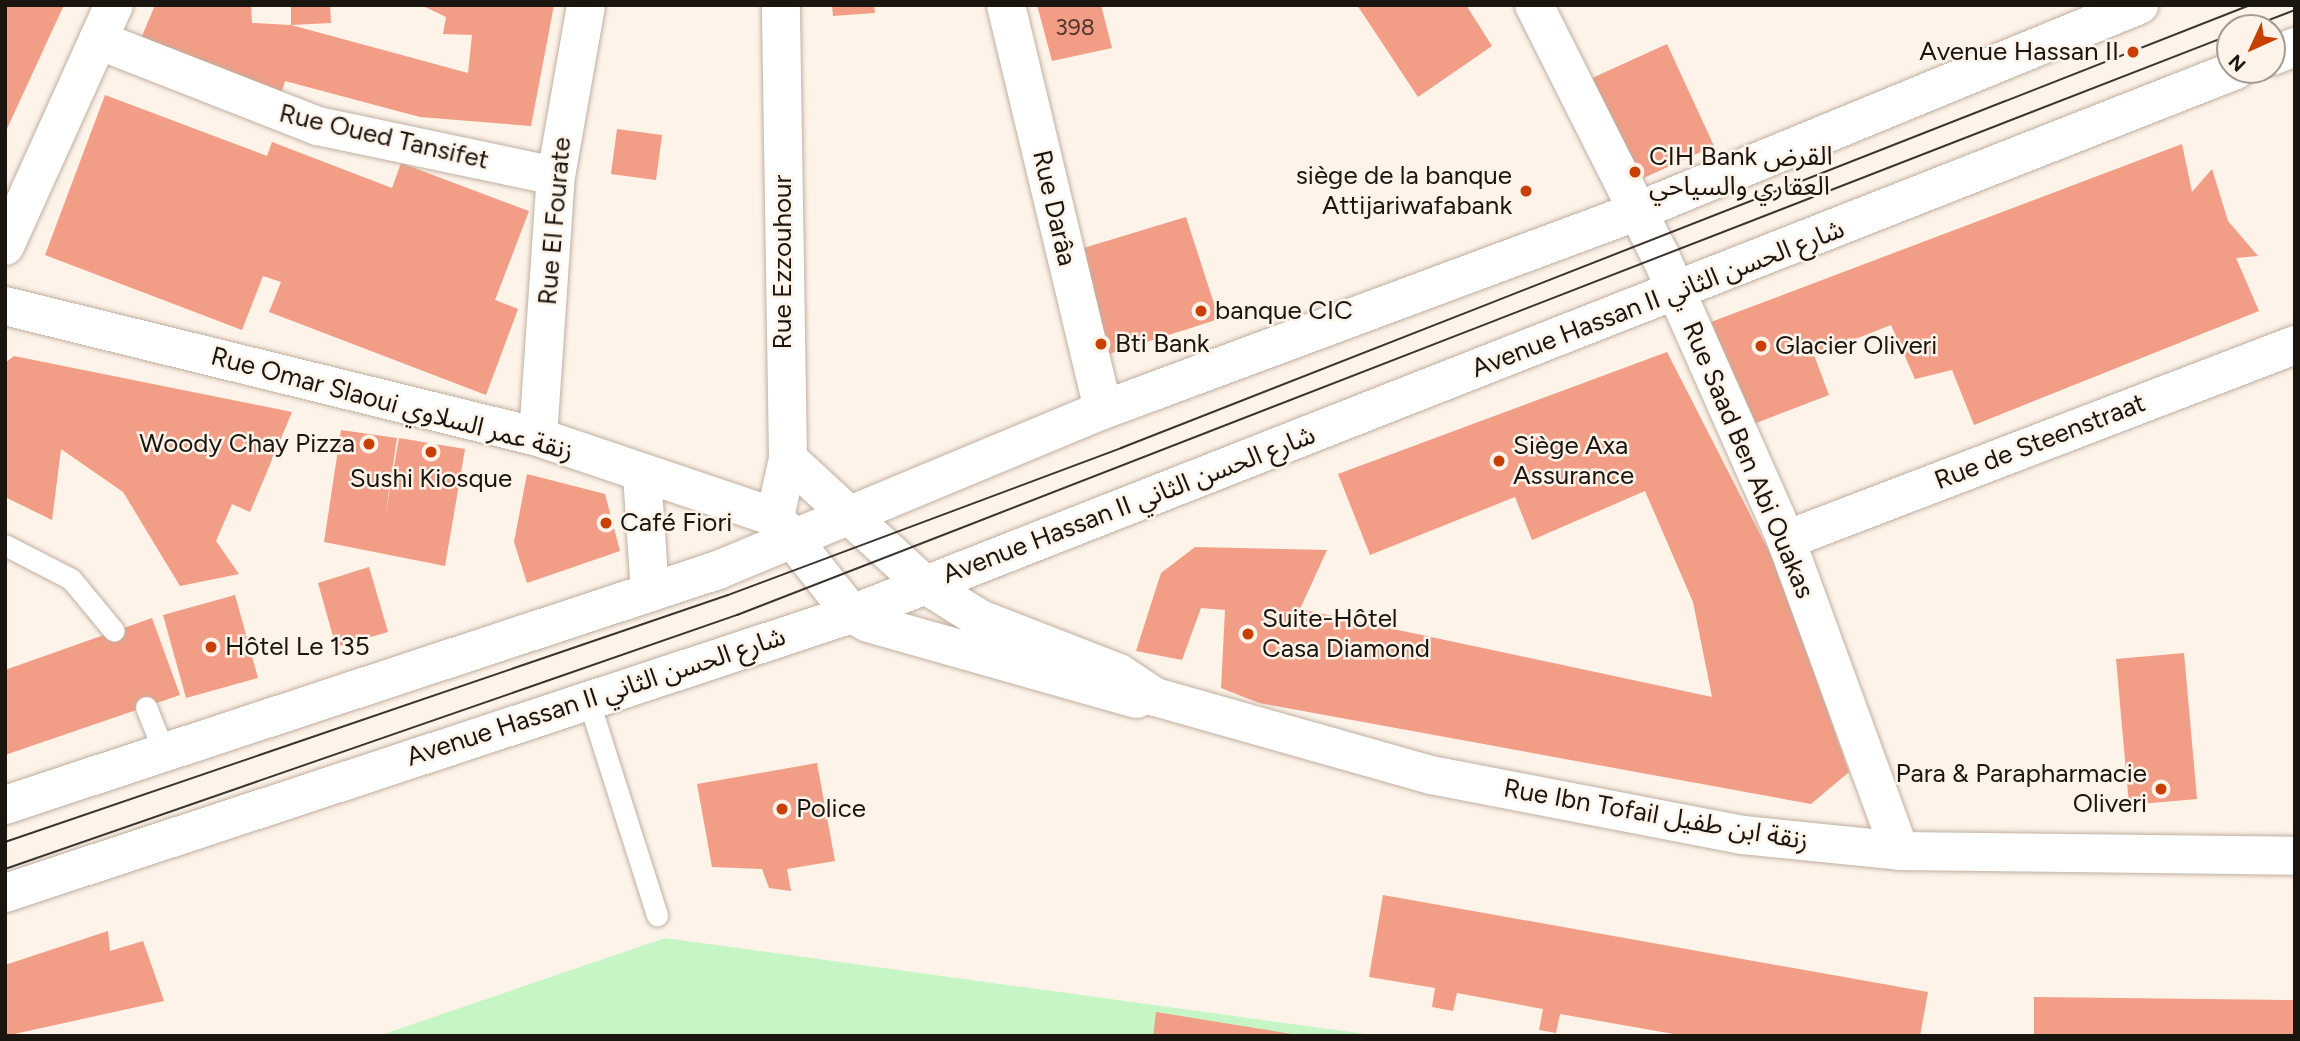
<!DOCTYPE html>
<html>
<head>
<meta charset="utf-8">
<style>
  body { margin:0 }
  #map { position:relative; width:2300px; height:1041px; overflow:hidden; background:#fdf3e9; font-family:Figtree,"Noto Sans Arabic",sans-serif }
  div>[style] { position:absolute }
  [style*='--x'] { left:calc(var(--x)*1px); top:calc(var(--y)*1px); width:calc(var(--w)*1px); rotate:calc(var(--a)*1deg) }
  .green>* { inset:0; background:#c6f6c5 }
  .building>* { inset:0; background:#f29d85 }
  .roads { filter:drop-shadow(0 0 2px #c0afa0) drop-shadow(0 0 2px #c0afa0) }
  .service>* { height:21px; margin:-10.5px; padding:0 10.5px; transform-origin:10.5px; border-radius:10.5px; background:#fff }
  .minor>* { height:38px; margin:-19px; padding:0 19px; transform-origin:19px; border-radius:19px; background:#fff }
  .secondary>* { height:38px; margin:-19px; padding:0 19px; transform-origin:19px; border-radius:19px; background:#fff }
  .tram>* { height:2px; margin:-1px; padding:0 1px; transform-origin:1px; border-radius:1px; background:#3b342f }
  .dots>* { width:19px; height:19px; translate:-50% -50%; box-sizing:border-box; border:4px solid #fdf3e9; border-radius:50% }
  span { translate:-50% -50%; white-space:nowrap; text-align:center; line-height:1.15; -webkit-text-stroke:5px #fdf3e9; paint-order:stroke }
  .number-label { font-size:23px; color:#51372d }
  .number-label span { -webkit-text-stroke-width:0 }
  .poi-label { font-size:26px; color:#1b1510 }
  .right { translate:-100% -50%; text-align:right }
  .left { translate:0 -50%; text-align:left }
  .street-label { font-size:26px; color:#1b1510 }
  .frame { position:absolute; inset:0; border:7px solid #1b1510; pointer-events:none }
  .north { position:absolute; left:2216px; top:14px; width:70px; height:70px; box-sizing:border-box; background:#fdf3e9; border:2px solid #a39a92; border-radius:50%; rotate:225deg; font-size:19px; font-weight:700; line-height:28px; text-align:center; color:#1b1510 }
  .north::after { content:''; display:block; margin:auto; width:24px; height:32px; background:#c74001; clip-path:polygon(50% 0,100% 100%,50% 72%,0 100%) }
</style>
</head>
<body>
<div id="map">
  <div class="green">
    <div style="clip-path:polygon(665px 938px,1380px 1036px,378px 1036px)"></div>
  </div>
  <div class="building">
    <div style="clip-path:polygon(5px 5px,64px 5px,5px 133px)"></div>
    <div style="clip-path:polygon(155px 5px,251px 5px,252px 23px,291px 25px,291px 5px,330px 5px,331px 23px,291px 25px,468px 73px,472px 35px,443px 34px,446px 17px,421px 5px,554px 5px,531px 126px,420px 117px,285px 81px,278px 104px,137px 48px)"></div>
    <div style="clip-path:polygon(832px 5px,874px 5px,875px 13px,833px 16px)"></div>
    <div style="clip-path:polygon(1037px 5px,1101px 5px,1112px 48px,1052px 61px)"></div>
    <div style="clip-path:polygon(1357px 5px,1466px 5px,1492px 46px,1418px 97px)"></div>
    <div style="clip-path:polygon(1667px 44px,1714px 146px,1626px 186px,1579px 84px)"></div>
    <div style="clip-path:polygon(105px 95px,267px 156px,272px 142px,392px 188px,401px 163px,529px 211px,495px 300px,518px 309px,486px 395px,269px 312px,281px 282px,263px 276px,242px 330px,45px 255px)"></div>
    <div style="clip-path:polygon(617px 129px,662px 135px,656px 180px,611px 174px)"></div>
    <div style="clip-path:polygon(2182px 144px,2192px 192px,2212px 169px,2228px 221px,2258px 256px,2236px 258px,2259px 311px,1974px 425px,1952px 370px,1915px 379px,1891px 325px,1814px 355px,1829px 395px,1751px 425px,1711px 322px)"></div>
    <div style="clip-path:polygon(1186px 217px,1219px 319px,1096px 358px,1067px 253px)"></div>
    <div style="clip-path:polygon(1667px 352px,1776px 565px,1849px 772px,1811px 804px,1259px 703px,1221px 688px,1225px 610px,1201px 608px,1182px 660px,1136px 651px,1161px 573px,1195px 547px,1327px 550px,1300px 609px,1712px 697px,1693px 602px,1645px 491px,1532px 540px,1515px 497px,1370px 555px,1338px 474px)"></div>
    <div style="clip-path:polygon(14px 356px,292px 412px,250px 512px,232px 504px,216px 541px,239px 574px,180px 586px,123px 492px,61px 449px,52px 520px,5px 497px,5px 363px)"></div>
    <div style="clip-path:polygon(341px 430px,397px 438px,385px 517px,399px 438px,465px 449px,445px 566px,324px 542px)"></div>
    <div style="clip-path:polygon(527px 474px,605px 494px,620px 551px,527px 583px,514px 542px)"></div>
    <div style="clip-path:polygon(369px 567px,388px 632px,336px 647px,318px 583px)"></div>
    <div style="clip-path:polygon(235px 595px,258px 678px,186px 698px,163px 615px)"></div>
    <div style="clip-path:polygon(152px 618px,180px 695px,5px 755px,5px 670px)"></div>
    <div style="clip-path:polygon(2184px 653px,2197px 799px,2129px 805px,2116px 659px)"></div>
    <div style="clip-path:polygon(817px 763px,835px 861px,787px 869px,791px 891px,769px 888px,762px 869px,712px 867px,697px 784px)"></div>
    <div style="clip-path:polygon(1383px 895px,1928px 992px,1920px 1036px,1685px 1036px,1560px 1014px,1556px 1033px,1539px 1030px,1543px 1009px,1457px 993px,1453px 1011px,1432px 1007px,1435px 988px,1369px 977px)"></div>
    <div style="clip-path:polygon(108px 931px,110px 951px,143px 941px,164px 1001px,5px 1036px,5px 965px)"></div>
    <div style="clip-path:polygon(2034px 997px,2295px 1000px,2295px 1036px,2034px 1036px)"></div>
    <div style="clip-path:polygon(1156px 1012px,1292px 1034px,1292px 1036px,1153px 1036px)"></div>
  </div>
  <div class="roads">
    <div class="service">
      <div style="--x:5;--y:545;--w:74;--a:27.3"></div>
      <div style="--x:71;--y:579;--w:67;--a:50.4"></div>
      <div style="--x:589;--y:702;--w:224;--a:72.3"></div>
      <div style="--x:146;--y:707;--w:48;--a:68.2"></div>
    </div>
    <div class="minor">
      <div style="--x:1006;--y:5;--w:416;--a:76.5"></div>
      <div style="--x:1534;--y:5;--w:280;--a:63.3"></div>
      <div style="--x:1660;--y:255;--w:312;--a:66.1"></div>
      <div style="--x:1786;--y:540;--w:331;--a:69.9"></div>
      <div style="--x:98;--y:40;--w:236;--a:21.4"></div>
      <div style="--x:318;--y:126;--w:243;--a:11.9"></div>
      <div style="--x:5;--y:246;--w:265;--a:-65.7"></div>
      <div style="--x:5;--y:306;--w:549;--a:13.81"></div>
      <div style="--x:538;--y:437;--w:250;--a:18.7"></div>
      <div style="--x:538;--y:437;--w:262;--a:-86.1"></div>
      <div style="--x:556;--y:176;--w:174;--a:-80"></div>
      <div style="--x:788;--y:459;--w:185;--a:42.6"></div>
      <div style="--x:924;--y:584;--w:66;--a:32"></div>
      <div style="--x:980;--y:619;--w:149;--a:21.2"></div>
      <div style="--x:1119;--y:673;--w:43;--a:33.7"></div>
      <div style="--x:1155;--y:697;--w:287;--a:15.8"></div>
      <div style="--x:1431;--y:775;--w:318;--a:10.9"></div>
      <div style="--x:1743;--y:835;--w:158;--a:5.8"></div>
      <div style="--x:1900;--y:851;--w:395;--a:0.7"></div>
      <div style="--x:775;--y:517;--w:59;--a:-77.4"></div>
      <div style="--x:788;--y:459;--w:454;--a:-90.9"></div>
      <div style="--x:775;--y:517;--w:124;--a:51.6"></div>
      <div style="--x:852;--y:614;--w:18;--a:29"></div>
      <div style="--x:868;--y:623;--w:279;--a:15.8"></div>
      <div style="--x:1786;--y:540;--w:545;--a:-20.96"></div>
    </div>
    <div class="secondary">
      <div style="--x:2272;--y:56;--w:25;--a:-21"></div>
      <div style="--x:642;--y:475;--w:116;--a:86.1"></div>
      <div style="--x:5;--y:805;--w:751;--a:-18.24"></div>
      <div style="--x:718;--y:570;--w:417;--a:-22.6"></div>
      <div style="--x:1103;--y:410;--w:571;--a:-20.4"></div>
      <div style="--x:1638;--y:211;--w:542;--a:-22.35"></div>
      <div style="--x:5;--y:893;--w:892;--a:-18.23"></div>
      <div style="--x:852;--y:614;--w:1487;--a:-21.46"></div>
    </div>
  </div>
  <div class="tram">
    <div style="--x:2248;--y:28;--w:50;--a:-21"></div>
    <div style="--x:5;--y:842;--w:764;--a:-18.86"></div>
    <div style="--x:728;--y:595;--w:420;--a:-20.5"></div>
    <div style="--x:1121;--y:448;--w:1213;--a:-21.42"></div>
    <div style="--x:5;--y:869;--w:775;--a:-19.14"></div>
    <div style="--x:737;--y:615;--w:1602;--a:-21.23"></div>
  </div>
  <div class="dots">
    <div style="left:2133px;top:52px;background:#c74001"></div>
    <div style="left:1635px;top:172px;background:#c74001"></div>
    <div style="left:1526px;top:191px;background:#c74001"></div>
    <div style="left:1201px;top:311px;background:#c74001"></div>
    <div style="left:1101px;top:344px;background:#c74001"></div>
    <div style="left:1761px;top:346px;background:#c74001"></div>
    <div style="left:369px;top:444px;background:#c74001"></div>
    <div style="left:431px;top:452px;background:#c74001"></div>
    <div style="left:1499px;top:461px;background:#c74001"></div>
    <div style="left:606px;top:523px;background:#c74001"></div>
    <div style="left:1248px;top:634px;background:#c74001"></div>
    <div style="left:211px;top:647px;background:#c74001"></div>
    <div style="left:2161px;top:789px;background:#c74001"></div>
    <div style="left:782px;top:809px;background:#c74001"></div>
  </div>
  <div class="number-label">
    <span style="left:1075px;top:27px">398</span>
  </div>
  <div class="poi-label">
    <span class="right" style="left:2119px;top:52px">Avenue Hassan II</span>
    <span class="left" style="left:1649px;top:172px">CIH Bank القرض<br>العقاري والسياحي</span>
    <span class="right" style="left:1512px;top:191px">siège de la banque<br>Attijariwafabank</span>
    <span class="left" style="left:1215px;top:311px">banque CIC</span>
    <span class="left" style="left:1115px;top:344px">Bti Bank</span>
    <span class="left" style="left:1775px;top:346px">Glacier Oliveri</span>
    <span class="right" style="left:355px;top:444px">Woody Chay Pizza</span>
    <span class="left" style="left:1513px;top:461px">Siège Axa<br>Assurance</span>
    <span style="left:431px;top:479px">Sushi Kiosque</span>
    <span class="left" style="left:620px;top:523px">Café Fiori</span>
    <span class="left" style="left:1262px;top:634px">Suite-Hôtel<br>Casa Diamond</span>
    <span class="left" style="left:225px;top:647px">Hôtel Le 135</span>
    <span class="right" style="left:2147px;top:789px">Para &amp; Parapharmacie<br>Oliveri</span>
    <span class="left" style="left:796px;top:809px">Police</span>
  </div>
  <div class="street-label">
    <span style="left:384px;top:137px;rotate:13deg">Rue Oued Tansifet</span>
    <span style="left:1054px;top:208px;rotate:77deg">Rue Darâa</span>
    <span style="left:555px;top:221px;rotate:-85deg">Rue El Fourate</span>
    <span style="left:783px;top:262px;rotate:-90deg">Rue Ezzouhour</span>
    <span style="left:1658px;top:299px;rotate:-21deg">Avenue Hassan II شارع الحسن الثاني</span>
    <span style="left:392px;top:404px;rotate:15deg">Rue Omar Slaoui زنقة عمر السلاوي</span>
    <span style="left:2040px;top:442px;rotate:-21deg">Rue de Steenstraat</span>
    <span style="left:1748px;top:460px;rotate:67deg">Rue Saad Ben Abi Ouakas</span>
    <span style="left:1129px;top:505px;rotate:-21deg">Avenue Hassan II شارع الحسن الثاني</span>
    <span style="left:596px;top:697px;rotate:-18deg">Avenue Hassan II شارع الحسن الثاني</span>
    <span style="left:1656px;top:815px;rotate:10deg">Rue Ibn Tofail زنقة ابن طفيل</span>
  </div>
  <div class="frame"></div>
  <div class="north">N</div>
</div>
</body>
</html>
